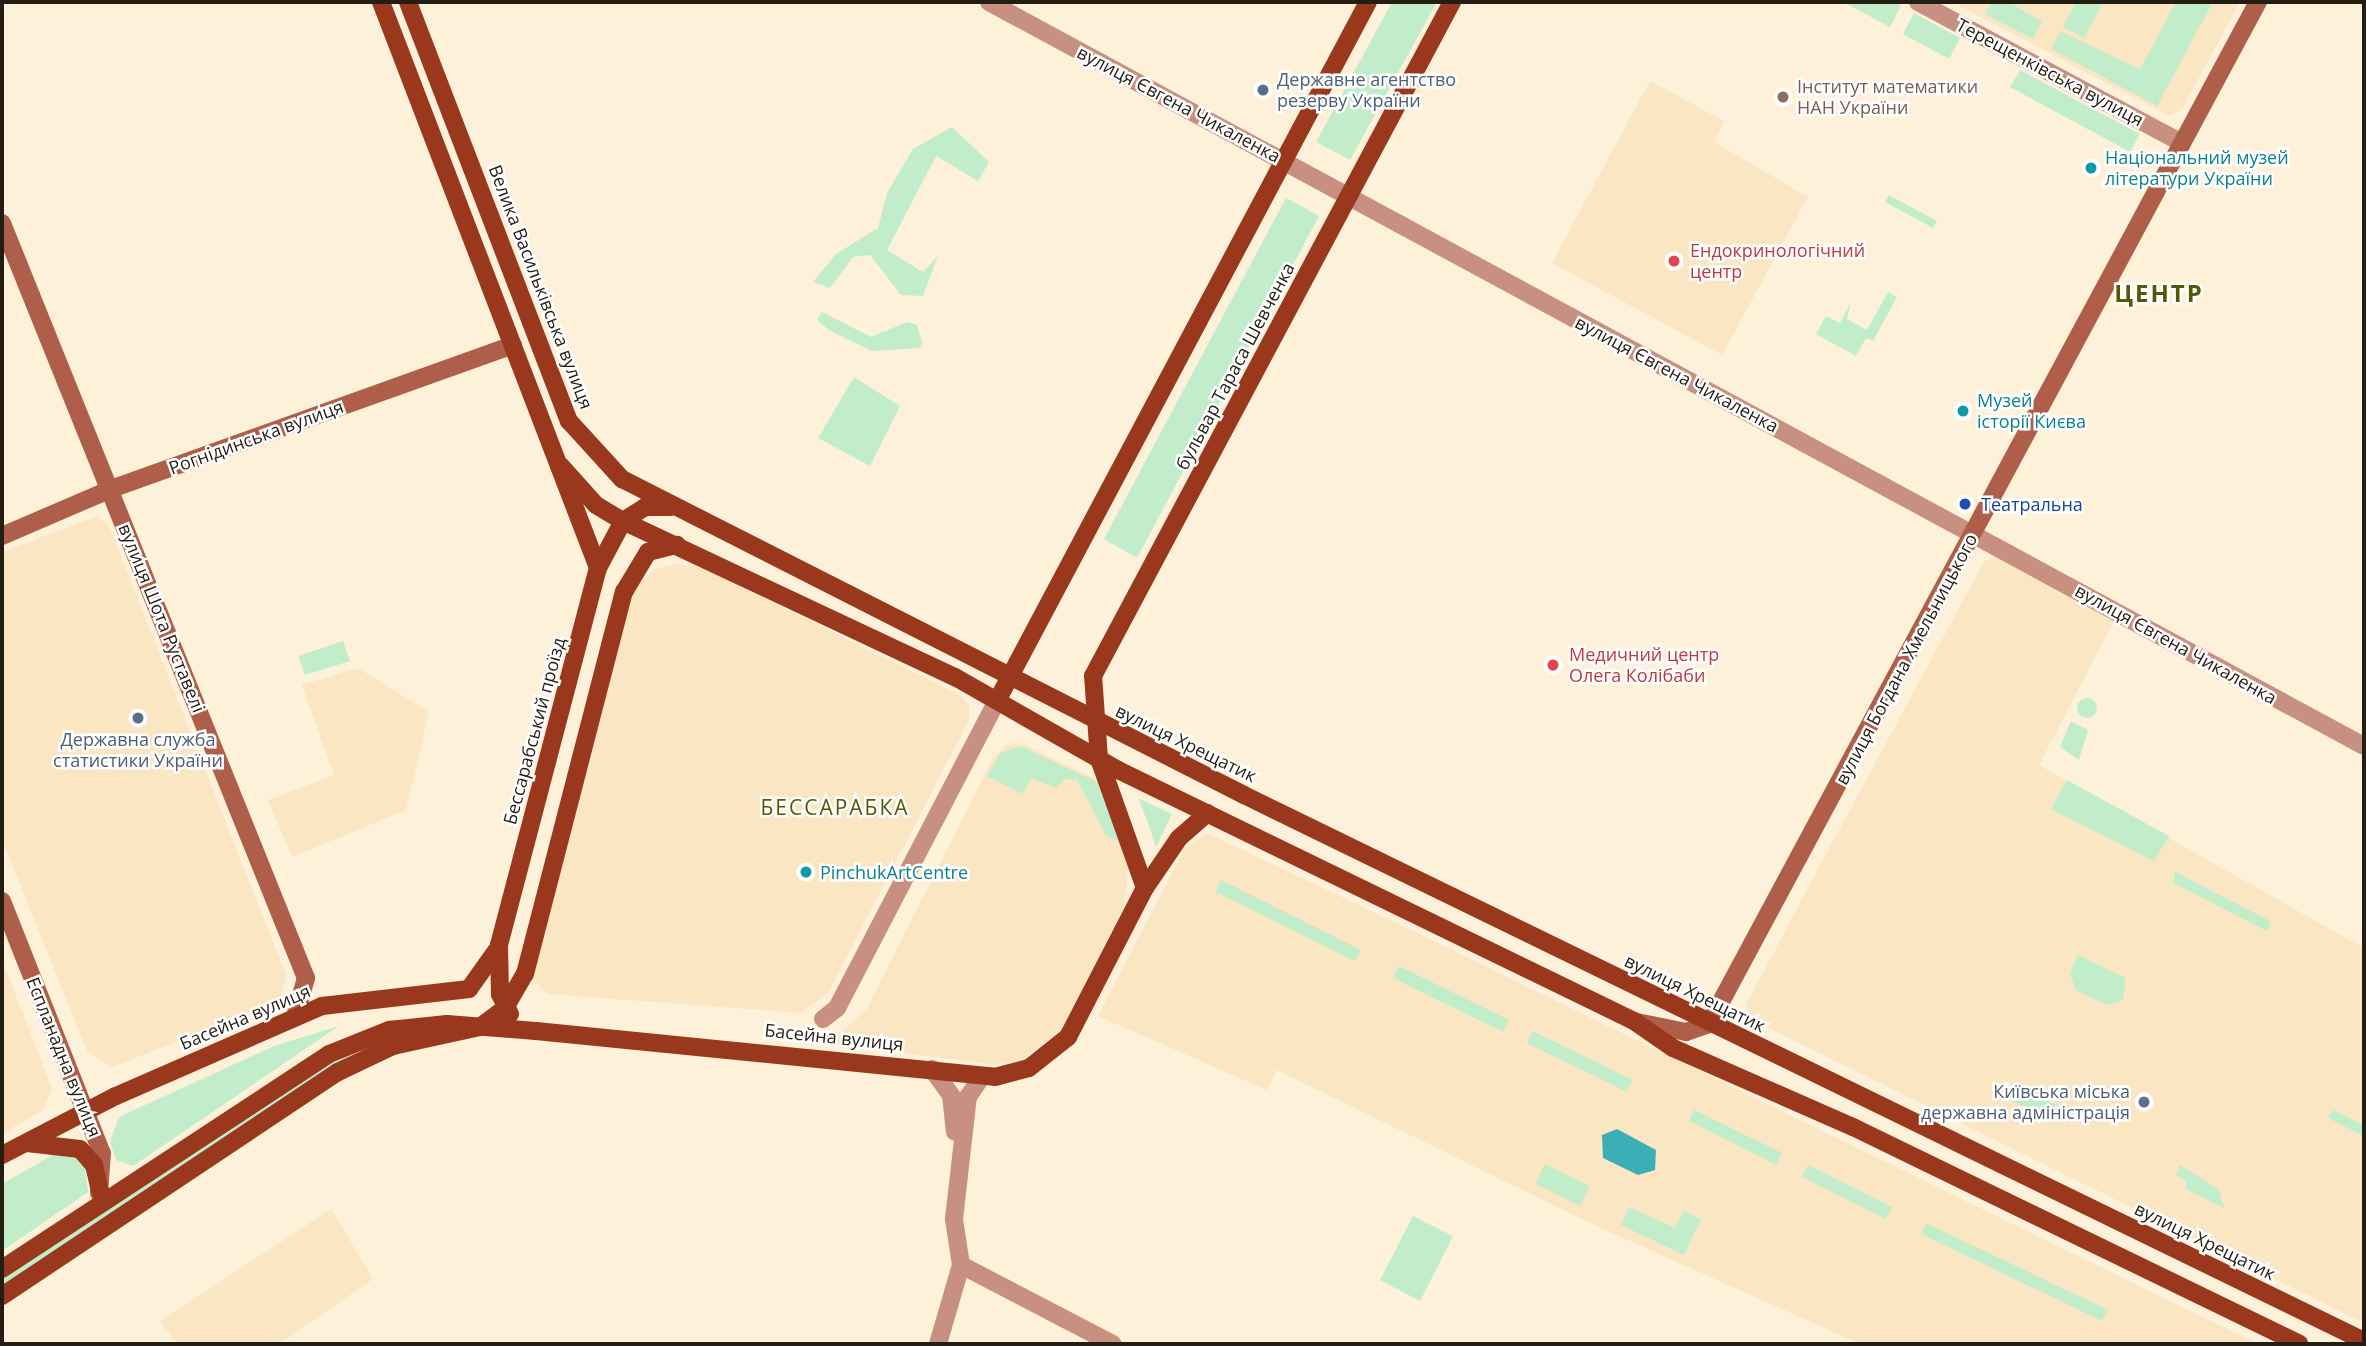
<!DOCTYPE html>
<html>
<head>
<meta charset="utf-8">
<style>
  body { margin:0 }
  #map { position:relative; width:2366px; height:1346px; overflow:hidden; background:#fef1da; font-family:"Open Sans",sans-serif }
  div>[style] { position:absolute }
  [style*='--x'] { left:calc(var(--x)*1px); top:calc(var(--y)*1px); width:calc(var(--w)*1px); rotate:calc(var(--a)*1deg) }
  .built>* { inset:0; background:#fae6c2 }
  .green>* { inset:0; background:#c1edcb }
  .round { border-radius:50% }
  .water>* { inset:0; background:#3caeb6 }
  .street>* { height:18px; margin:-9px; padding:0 9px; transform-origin:9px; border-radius:9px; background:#c89081 }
  .secondary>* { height:18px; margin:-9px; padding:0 9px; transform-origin:9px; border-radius:9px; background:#af5f49 }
  .primary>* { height:18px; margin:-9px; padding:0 9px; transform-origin:9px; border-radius:9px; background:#9a381e }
  .dots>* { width:19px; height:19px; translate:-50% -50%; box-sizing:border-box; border:4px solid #fff; border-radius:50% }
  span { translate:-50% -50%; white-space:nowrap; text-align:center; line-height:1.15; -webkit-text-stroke:5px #fff; paint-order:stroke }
  .street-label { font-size:18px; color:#231d12 }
  .service-label { font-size:18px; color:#4e5e75 }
  .left { translate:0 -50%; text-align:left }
  .right { translate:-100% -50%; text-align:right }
  .education-label { font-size:18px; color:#785e54 }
  .culture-label { font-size:18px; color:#0d838f }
  .health-label { font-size:18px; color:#be3a42 }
  .transit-label { font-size:18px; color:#164399 }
  .quarter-label { font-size:21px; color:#515a05; letter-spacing:2px }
  .district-label { font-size:24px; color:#515a05; font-weight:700; letter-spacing:2px }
  .frame { position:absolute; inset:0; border:4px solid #231d12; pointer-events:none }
</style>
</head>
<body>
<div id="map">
  <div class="built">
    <div style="clip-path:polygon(1952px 2px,2240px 2px,2182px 109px,2169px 116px)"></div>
    <div style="clip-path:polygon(1650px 81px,1724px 121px,1714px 142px,1808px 197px,1722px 355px,1552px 263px)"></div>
    <div style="clip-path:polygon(98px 516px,109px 526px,286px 975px,280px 997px,268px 1006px,112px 1067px,87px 1051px,2px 839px,2px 552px)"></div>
    <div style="clip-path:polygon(1995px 556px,2115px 619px,2039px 765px,2362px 947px,2364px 1323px,1749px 1018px,1747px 1003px,1824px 858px,1984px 562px)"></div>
    <div style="clip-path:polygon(677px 564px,702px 568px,960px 695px,969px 705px,969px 720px,828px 993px,801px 1013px,547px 994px,531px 977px,634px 588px,654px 569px)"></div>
    <div style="clip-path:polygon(358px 668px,429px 712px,406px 810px,292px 857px,268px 800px,334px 775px,302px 685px)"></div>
    <div style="clip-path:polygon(1021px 743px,1098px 780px,1129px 863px,1124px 906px,1062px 1029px,1025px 1058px,995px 1065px,829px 1043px,867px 1009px,993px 758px,1005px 746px)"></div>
    <div style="clip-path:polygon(1207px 833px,1401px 925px,2258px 1344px,1860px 1344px,1590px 1223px,1277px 1070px,1267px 1090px,1098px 1016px,1185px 848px)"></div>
    <div style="clip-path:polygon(2px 959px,52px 1089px,43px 1110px,2px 1134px)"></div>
    <div style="clip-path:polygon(331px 1209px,373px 1279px,279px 1344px,177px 1344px,160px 1321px)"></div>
  </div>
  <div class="green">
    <div style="clip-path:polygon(1392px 2px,1437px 2px,1350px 160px,1316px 142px)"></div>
    <div style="clip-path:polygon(1843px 2px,1894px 2px,1901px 6px,1890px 27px)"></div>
    <div style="clip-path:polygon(1992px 2px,2009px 2px,2042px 22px,2033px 39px,1985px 14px)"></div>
    <div style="clip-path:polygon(2076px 2px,2103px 2px,2084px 38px,2063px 27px)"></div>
    <div style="clip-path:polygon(2176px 2px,2213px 2px,2157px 106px,2051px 49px,2060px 31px,2140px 69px)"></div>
    <div style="clip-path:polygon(1914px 13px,1960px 38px,1949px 59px,1903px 34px)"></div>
    <div style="clip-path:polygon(2020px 70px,2140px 134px,2130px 152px,2010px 87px)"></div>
    <div style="clip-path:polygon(952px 127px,989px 162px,978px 181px,936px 156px,887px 250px,923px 272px,938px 256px,923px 296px,901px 295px,870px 255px,853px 257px,830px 288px,813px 282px,836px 254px,878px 228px,887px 193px,913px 149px)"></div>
    <div style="clip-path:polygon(1889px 195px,1937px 221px,1933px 228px,1885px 202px)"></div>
    <div style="clip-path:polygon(1286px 198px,1319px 216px,1137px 558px,1104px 539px)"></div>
    <div style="clip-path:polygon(1888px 292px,1897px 297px,1873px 341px,1866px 338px,1856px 356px,1816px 334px,1826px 316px,1840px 323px,1851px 302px,1847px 319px,1867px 330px)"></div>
    <div style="clip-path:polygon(822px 312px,871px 337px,907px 322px,917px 325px,922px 342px,920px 348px,872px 351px,830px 331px,817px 320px)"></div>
    <div style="clip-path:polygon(854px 377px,900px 406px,870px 466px,818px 438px)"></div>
    <div style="clip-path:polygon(343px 641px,350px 661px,305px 675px,298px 656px)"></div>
    <div class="round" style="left:2077px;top:698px;width:20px;height:20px"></div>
    <div style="clip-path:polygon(2071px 721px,2088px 730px,2079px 760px,2060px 747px)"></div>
    <div style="clip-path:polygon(1020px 746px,1097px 782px,1122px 843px,1106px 835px,1077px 780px,1065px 779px,1056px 788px,1032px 778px,1022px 794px,987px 776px,1000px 753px)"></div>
    <div style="clip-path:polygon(2067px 780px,2169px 836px,2154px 861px,2051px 809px)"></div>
    <div style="clip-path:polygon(1138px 798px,1172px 814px,1156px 847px,1148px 823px)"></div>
    <div style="clip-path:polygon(2175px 872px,2272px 922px,2267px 931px,2173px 883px)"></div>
    <div style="clip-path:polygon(1221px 880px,1361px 950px,1355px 961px,1216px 892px)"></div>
    <div style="clip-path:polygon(2078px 955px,2126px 978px,2123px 1000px,2107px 1005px,2076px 990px,2070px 974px)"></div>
    <div style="clip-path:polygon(1399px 966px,1509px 1020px,1503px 1032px,1393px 978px)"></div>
    <div style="clip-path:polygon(339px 1026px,133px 1166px,116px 1160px,110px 1141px,119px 1117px,274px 1046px)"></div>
    <div style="clip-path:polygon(1532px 1031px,1633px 1080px,1627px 1092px,1527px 1043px)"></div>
    <div style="clip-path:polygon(353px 1051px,355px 1056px,2px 1289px,2px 1279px,327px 1062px)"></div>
    <div style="clip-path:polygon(2023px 1091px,2058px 1105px,2052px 1117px,2002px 1098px)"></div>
    <div style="clip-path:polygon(1694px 1110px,1782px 1153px,1776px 1165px,1689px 1121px)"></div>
    <div style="clip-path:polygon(2333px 1110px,2364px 1125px,2364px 1136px,2328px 1118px)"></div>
    <div style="clip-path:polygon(58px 1152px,83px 1156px,88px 1192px,2px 1251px,2px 1184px)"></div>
    <div style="clip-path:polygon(1545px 1164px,1590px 1186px,1580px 1206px,1535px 1184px)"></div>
    <div style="clip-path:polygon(1808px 1165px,1892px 1207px,1886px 1219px,1802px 1177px)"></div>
    <div style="clip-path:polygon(2180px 1165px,2219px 1190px,2224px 1208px,2186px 1189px,2186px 1180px,2176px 1175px)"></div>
    <div style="clip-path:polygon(1629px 1207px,1675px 1228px,1683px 1211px,1701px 1219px,1684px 1255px,1621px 1225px)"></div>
    <div style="clip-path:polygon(1413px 1216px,1453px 1236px,1420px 1301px,1380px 1280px)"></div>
    <div style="clip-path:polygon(1926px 1223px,2108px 1310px,2102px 1321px,1921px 1234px)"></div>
  </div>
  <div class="water">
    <div style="clip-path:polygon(1617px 1129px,1656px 1150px,1655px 1170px,1638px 1175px,1603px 1158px,1602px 1135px)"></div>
  </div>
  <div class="street">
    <div style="--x:989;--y:2;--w:1563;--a:28.42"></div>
    <div style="--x:1918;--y:2;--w:299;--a:28.1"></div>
    <div style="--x:823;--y:1019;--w:18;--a:-38"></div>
    <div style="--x:837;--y:1008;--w:348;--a:-62.5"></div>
    <div style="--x:932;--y:1069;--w:32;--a:54"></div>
    <div style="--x:951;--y:1095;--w:37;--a:84"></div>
    <div style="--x:961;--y:1265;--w:171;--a:27.5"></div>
    <div style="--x:938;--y:1344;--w:82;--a:-73.8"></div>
    <div style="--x:961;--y:1265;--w:47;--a:-98.7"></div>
    <div style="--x:954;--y:1219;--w:123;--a:-83.5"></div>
    <div style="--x:968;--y:1097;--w:25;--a:-56"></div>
  </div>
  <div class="secondary">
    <div style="--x:2;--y:223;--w:814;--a:68.07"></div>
    <div style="--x:306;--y:978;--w:40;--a:106"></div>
    <div style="--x:2;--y:536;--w:119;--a:-23.3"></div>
    <div style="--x:111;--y:489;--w:427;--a:-19.7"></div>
    <div style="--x:2;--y:901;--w:271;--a:68.4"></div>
    <div style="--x:102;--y:1153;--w:40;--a:94.3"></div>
    <div style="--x:1637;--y:1022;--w:50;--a:11.5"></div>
    <div style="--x:1686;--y:1032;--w:24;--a:-19"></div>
    <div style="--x:1709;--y:1024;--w:1160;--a:-61.76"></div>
  </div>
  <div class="primary">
    <div style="--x:381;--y:2;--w:606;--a:69.02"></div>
    <div style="--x:408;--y:2;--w:449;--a:69"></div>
    <div style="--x:569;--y:421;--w:79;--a:47.6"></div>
    <div style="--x:622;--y:479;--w:698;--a:26.93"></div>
    <div style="--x:1244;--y:795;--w:1246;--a:25.99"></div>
    <div style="--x:561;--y:466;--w:52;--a:48.1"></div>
    <div style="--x:596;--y:505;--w:31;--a:31"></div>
    <div style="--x:623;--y:521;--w:367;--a:25.2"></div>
    <div style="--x:955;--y:677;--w:188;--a:29.7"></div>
    <div style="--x:1118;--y:770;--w:574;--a:25.94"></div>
    <div style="--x:1634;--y:1021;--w:47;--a:34.7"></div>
    <div style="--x:1673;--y:1048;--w:197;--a:23.7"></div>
    <div style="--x:1853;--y:1127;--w:496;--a:25.9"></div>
    <div style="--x:998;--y:699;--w:789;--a:-62.04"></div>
    <div style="--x:1145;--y:888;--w:137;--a:-109.6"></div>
    <div style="--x:1099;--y:759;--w:83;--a:-94.1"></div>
    <div style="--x:1093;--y:676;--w:764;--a:-61.96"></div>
    <div style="--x:510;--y:1014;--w:22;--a:-117"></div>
    <div style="--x:500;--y:994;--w:49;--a:-91.2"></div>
    <div style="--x:499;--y:945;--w:390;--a:-75.3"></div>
    <div style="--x:598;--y:568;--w:53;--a:-62"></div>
    <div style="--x:623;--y:521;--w:26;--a:-32"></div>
    <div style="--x:645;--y:507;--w:26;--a:0"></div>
    <div style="--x:27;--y:1143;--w:53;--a:6.5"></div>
    <div style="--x:80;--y:1149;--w:21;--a:49"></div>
    <div style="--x:94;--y:1165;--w:27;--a:77"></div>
    <div style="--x:2;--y:1155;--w:128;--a:-27.4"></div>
    <div style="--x:116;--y:1096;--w:225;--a:-23.6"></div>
    <div style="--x:322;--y:1006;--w:148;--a:-6.6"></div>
    <div style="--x:469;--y:989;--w:47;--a:-54.6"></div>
    <div style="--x:2;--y:1269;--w:391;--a:-33.3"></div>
    <div style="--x:329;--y:1054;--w:65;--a:-21.8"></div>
    <div style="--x:389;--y:1030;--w:58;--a:-5.9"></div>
    <div style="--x:447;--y:1024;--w:89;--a:4.5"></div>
    <div style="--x:536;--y:1031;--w:461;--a:5.7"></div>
    <div style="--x:995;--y:1077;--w:35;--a:-15"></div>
    <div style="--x:1029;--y:1068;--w:50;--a:-38.5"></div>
    <div style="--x:1068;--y:1037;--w:168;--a:-62.7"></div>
    <div style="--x:1145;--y:888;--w:60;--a:-55.8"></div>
    <div style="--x:1179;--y:838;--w:38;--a:-41"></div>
    <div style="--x:2;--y:1296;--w:404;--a:-33.7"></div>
    <div style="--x:338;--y:1072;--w:61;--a:-25.3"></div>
    <div style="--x:393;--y:1046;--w:89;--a:-12.3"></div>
    <div style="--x:480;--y:1027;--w:31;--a:-37"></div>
    <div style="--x:505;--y:1008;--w:39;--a:-60"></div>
    <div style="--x:525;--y:974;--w:395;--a:-75.5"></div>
    <div style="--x:624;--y:592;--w:47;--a:-59"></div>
    <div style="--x:648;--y:552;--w:30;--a:-14"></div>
  </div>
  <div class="dots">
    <div style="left:1263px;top:90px;background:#5c6f8a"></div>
    <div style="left:1783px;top:97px;background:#8d6e63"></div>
    <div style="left:2091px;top:168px;background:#0f9aa8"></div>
    <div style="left:1674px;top:261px;background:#e0444e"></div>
    <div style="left:1963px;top:411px;background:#0f9aa8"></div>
    <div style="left:1965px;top:504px;background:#1a4fb4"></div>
    <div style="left:1553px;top:665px;background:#e0444e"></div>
    <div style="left:138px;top:718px;background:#5c6f8a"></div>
    <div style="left:806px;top:872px;background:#0f9aa8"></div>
    <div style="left:2144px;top:1102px;background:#5c6f8a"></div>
  </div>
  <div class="street-label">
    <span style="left:2050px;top:72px;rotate:28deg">Терещенківська вулиця</span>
    <span style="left:1179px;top:104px;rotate:28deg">вулиця Євгена Чикаленка</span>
    <span style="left:541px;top:287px;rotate:69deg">Велика Васильківська вулиця</span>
    <span style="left:1235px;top:366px;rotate:-62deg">бульвар Тараса Шевченка</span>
    <span style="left:1677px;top:374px;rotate:28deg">вулиця Євгена Чикаленка</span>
    <span style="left:256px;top:437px;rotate:-20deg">Рогнідинська вулиця</span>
    <span style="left:162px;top:618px;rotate:68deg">вулиця Шота Руставелі</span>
    <span style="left:2176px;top:644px;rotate:29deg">вулиця Євгена Чикаленка</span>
    <span style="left:1906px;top:659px;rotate:-62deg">вулиця Богдана Хмельницького</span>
    <span style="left:534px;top:731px;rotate:-75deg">Бессарабський проїзд</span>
    <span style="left:1186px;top:743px;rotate:26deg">вулиця Хрещатик</span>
    <span style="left:1695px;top:993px;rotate:26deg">вулиця Хрещатик</span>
    <span style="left:245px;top:1017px;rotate:-23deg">Басейна вулиця</span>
    <span style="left:834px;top:1037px;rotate:6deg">Басейна вулиця</span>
    <span style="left:64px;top:1057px;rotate:68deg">Еспланадна вулиця</span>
    <span style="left:2205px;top:1241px;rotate:26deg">вулиця Хрещатик</span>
  </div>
  <div class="service-label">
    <span class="left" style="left:1277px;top:90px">Державне агентство<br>резерву України</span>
    <span style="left:138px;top:750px">Державна служба<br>статистики України</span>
    <span class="right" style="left:2130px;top:1102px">Київська міська<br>державна адміністрація</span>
  </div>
  <div class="education-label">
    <span class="left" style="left:1797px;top:97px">Інститут математики<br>НАН України</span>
  </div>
  <div class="culture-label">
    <span class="left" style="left:2105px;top:168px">Національний музей<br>літератури України</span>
    <span class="left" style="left:1977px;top:411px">Музей<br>історії Києва</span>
    <span class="left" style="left:820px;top:872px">PinchukArtCentre</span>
  </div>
  <div class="health-label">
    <span class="left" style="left:1690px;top:261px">Ендокринологічний<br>центр</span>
    <span class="left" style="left:1569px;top:665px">Медичний центр<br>Олега Колібаби</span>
  </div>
  <div class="transit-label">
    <span class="left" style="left:1981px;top:504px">Театральна</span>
  </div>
  <div class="quarter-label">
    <span style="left:835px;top:807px">БЕССАРАБКА</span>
  </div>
  <div class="district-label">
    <span style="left:2159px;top:293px">ЦЕНТР</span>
  </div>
  <div class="frame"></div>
</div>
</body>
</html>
